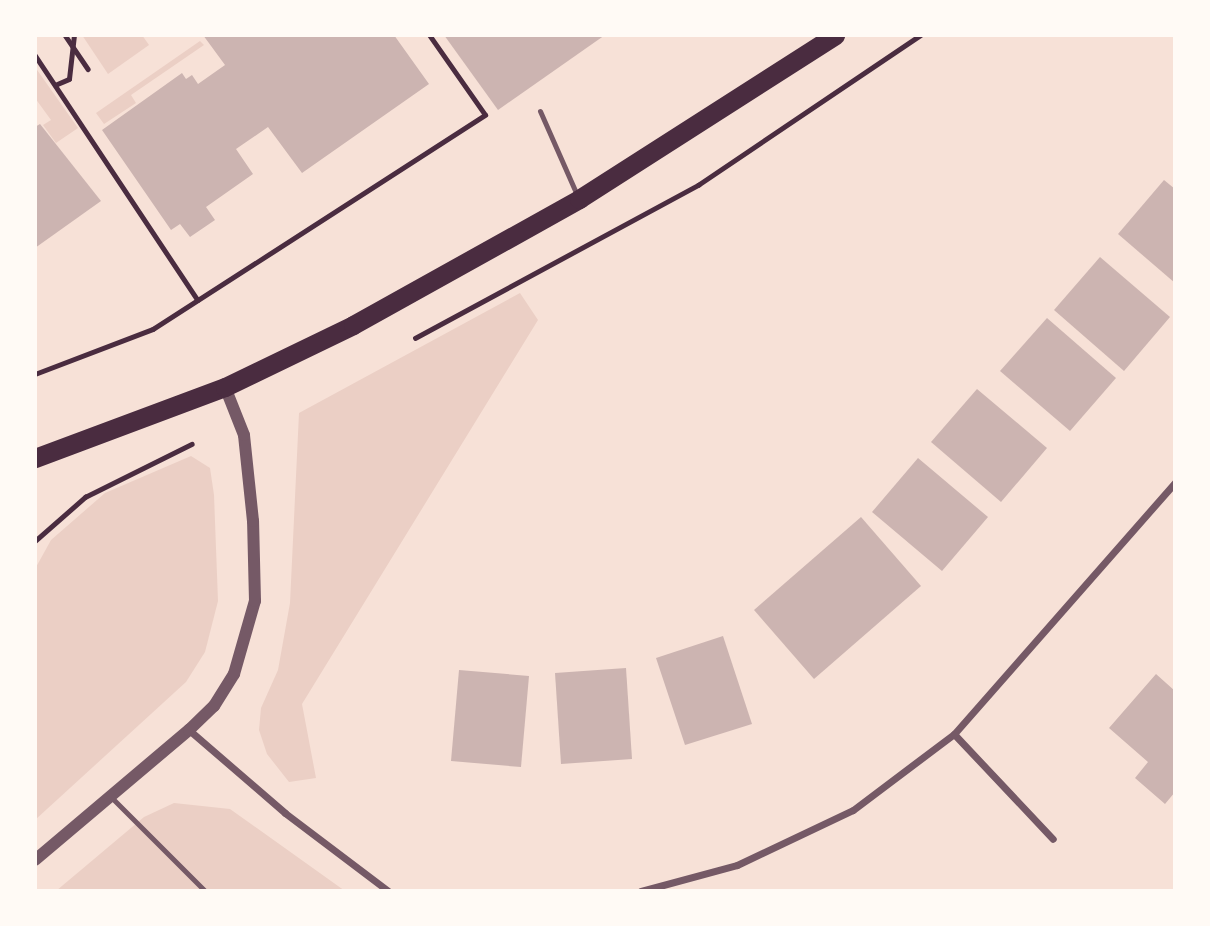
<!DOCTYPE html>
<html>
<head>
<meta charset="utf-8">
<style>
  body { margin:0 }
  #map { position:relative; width:1210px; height:926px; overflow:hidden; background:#f7e1d7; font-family:"Source Serif 4",serif }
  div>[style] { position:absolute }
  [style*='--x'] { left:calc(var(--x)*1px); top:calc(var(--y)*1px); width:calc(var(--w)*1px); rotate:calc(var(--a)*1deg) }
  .green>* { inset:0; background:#ebcfc5 }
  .building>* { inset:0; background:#ccb4b1 }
  .path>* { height:4.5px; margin:-2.25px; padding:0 2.25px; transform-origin:2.25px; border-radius:2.25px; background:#4a2c40 }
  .service>* { height:5px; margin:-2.5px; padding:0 2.5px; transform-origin:2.5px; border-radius:2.5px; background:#755966 }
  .minor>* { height:7px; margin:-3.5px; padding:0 3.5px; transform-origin:3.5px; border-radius:3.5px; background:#755966 }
  .tertiary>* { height:12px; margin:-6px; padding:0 6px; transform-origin:6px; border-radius:6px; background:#755966 }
  .trunk>* { height:19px; margin:-9.5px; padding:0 9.5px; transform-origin:9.5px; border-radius:9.5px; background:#4a2c40 }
  span { translate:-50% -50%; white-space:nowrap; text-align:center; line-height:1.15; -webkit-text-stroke:7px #fffaf5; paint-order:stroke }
  .frame { position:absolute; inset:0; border:37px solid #fffaf5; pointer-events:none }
</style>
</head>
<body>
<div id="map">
  <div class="green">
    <div style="clip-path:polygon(82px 35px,142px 35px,149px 45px,108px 74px)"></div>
    <div style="clip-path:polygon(200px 41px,204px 45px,131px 95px,136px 103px,104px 124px,96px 113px)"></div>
    <div style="clip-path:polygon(35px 67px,78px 128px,56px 143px,43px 125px,51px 120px,35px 98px)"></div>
    <div style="clip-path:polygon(520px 293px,538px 320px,302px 704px,316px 778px,289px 782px,267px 754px,259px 730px,261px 708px,278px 670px,290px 603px,299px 413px)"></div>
    <div style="clip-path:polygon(191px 456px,210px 468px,214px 495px,218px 601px,205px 652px,186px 682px,35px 820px,35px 569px,51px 540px,105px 493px)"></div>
    <div style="clip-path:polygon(174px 803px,230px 809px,345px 891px,56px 891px,144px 817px)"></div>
  </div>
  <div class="building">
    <div style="clip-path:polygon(203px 35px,394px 35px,429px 84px,302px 173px,268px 127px,236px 149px,253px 174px,206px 207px,215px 220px,190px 237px,180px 224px,171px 230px,102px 130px,182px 73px,186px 79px,192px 75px,198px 84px,225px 65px)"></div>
    <div style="clip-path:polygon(444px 35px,605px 35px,498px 110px)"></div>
    <div style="clip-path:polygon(40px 124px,101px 201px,35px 248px,35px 127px)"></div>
    <div style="clip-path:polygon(1164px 180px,1175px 189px,1175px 283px,1118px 234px)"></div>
    <div style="clip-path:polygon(1100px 257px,1170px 317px,1124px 371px,1054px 310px)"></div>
    <div style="clip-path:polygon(1047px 318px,1116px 378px,1070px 431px,1000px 371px)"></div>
    <div style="clip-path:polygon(977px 389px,1047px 448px,1001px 502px,931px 442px)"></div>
    <div style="clip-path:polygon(918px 458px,988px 517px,942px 571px,872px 512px)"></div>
    <div style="clip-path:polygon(861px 517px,921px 586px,814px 679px,754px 610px)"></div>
    <div style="clip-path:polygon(723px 636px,752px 724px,685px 745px,656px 658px)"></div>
    <div style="clip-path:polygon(626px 668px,632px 759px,561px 764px,555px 673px)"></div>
    <div style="clip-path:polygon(459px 670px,529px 676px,521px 767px,451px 761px)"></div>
    <div style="clip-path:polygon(1156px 674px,1175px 691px,1175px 792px,1165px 804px,1135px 778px,1148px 762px,1109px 728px)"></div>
  </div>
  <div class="path">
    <div style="--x:65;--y:35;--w:41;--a:55.9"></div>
    <div style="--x:35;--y:55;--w:294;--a:56.4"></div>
    <div style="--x:55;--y:85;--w:15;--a:-23"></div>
    <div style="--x:69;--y:79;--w:44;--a:-83.5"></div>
    <div style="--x:415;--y:338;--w:322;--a:-28.4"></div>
    <div style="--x:698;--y:185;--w:268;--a:-34"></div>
    <div style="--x:35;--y:374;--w:126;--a:-20.9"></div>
    <div style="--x:153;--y:329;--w:395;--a:-32.8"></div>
    <div style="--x:485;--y:115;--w:98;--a:-125"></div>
    <div style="--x:35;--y:541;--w:67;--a:-41.3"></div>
    <div style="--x:85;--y:497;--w:119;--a:-26.4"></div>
  </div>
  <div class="service">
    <div style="--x:540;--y:111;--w:94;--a:66.2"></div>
    <div style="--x:111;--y:797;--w:133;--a:45"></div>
  </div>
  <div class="minor">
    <div style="--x:189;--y:730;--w:127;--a:40.8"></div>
    <div style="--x:285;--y:813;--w:129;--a:37.1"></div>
    <div style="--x:954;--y:734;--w:144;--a:46.7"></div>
    <div style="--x:641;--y:891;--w:99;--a:-15.2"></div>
    <div style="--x:737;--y:865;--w:128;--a:-25.4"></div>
    <div style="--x:853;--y:810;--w:126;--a:-37"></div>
    <div style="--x:954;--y:734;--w:335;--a:-48.7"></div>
  </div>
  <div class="tertiary">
    <div style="--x:35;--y:860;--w:202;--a:-40.2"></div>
    <div style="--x:189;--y:730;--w:35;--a:-44"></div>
    <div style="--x:214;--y:706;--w:38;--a:-58"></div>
    <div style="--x:234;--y:674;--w:76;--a:-74"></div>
    <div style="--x:255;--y:601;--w:80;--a:-91.4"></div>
    <div style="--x:253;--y:521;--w:86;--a:-96"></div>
    <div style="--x:244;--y:435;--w:52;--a:-111.6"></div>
  </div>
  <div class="trunk">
    <div style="--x:35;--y:458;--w:203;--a:-20.5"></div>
    <div style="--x:225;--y:387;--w:142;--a:-25.8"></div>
    <div style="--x:353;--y:325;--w:259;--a:-29.1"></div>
    <div style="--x:579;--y:199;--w:304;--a:-32.6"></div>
  </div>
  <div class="frame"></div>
</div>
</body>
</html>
